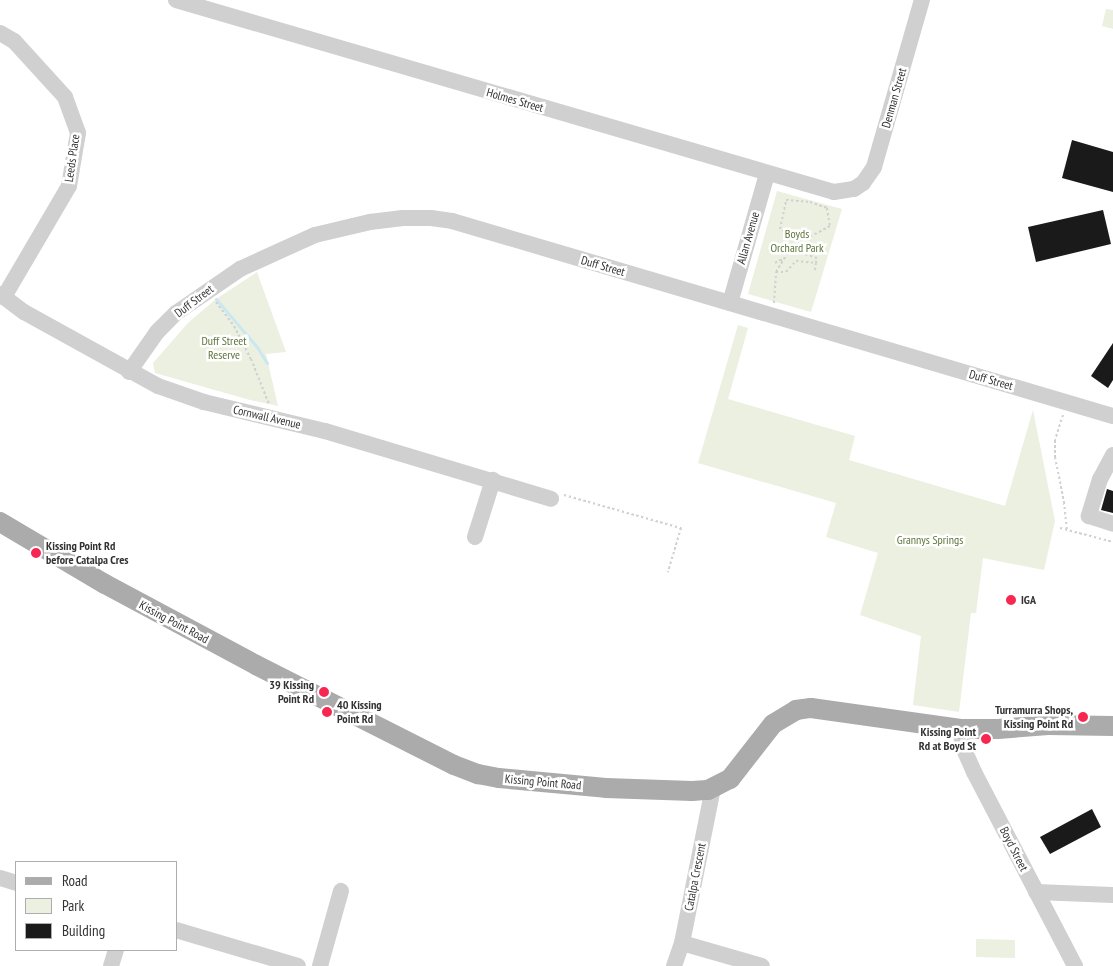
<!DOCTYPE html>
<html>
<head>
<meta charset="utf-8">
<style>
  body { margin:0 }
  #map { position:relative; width:1113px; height:966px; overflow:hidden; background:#fff; font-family:"PT Sans Narrow",sans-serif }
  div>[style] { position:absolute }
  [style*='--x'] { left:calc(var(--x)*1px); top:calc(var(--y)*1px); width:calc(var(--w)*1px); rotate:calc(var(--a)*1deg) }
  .green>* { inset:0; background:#ebf0e0 }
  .stream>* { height:3px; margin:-1.5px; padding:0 1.5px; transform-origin:1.5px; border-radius:1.5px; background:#cbe7f1 }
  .building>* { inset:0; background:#1a1a1a }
  .path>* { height:2px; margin-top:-1px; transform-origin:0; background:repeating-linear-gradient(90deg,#d0d0d0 0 2.5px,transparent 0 5px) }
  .minor>* { height:16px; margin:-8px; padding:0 8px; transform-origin:8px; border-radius:8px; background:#d0d0d0 }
  .major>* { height:20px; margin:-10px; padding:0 10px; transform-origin:10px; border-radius:10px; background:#ababab }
  .dots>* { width:14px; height:14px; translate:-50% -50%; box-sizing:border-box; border:2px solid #fff; border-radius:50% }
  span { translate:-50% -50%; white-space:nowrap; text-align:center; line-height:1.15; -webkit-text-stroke:5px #fff; paint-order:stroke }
  .street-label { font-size:12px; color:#333 }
  .park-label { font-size:12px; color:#5d743a }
  .poi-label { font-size:12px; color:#333; font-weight:700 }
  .left { translate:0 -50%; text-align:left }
  .right { translate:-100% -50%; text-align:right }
  .legend { position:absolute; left:15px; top:861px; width:162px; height:90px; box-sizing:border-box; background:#fff; border:1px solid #adadad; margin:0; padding:6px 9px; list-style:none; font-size:15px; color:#333 }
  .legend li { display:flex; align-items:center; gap:10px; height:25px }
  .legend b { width:25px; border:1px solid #adadad }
</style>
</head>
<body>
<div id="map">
  <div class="green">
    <div style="clip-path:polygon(1106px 9px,1113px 10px,1113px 29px,1102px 26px)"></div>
    <div style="clip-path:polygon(777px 191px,842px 209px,811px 312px,748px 294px)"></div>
    <div style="clip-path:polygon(257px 272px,286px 352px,266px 354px,278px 406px,250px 400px,155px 373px,153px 363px,188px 323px,216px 299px)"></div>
    <div style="clip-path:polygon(738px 325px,748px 328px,728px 399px,855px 436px,849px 460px,1005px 506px,1033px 410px,1055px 521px,1044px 570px,983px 558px,976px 613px,971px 613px,959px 712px,913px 705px,921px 636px,860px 615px,878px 553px,826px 537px,836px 503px,698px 463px)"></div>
    <div style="clip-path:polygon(976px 939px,1015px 940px,1015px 958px,976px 957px)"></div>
  </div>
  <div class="stream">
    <div style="--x:216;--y:299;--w:63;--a:49.5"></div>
    <div style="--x:257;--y:347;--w:19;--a:58"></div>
  </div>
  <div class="building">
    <div style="clip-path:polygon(1072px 140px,1113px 152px,1113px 192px,1062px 178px)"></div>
    <div style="clip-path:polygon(1103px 210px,1111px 244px,1036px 262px,1028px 227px)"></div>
    <div style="clip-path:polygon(1113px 343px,1113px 380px,1108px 388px,1091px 376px)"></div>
    <div style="clip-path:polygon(1107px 489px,1113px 491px,1113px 513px,1101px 510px)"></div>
    <div style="clip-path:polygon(1092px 809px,1101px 827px,1050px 854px,1040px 837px)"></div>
  </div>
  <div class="path">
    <div style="--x:786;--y:200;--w:24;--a:5"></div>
    <div style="--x:810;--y:202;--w:18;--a:19"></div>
    <div style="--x:827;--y:208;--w:18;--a:81"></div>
    <div style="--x:830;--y:226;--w:24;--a:152"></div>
    <div style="--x:809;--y:237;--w:30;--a:-165"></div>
    <div style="--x:780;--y:229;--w:30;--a:-78"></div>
    <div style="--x:775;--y:263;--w:5;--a:-37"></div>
    <div style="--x:779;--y:260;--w:3;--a:0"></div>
    <div style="--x:815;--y:270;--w:7;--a:-82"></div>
    <div style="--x:776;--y:272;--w:10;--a:0"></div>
    <div style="--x:786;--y:272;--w:15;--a:-48"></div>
    <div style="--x:796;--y:261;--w:20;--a:6"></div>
    <div style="--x:816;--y:263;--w:5;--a:-79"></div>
    <div style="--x:817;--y:258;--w:30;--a:-163"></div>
    <div style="--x:216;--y:302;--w:30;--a:53"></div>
    <div style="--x:234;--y:326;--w:37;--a:63"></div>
    <div style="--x:251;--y:359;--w:48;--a:68.2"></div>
    <div style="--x:774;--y:303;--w:31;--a:-86"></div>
    <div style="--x:776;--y:272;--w:44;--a:-58.8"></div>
    <div style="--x:1063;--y:415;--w:26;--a:108"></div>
    <div style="--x:1055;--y:440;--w:17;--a:90"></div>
    <div style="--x:1055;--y:457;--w:46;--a:78.7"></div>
    <div style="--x:1064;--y:502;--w:28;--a:84"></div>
    <div style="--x:564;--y:495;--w:122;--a:15.8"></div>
    <div style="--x:681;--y:528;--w:46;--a:106.5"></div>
    <div style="--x:1060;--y:528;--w:55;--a:14.8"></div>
  </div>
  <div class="minor">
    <div style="--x:176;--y:0;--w:685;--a:16.27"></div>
    <div style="--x:834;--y:192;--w:20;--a:-9"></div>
    <div style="--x:854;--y:189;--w:11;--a:-34"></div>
    <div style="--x:863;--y:183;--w:19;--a:-55"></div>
    <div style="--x:874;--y:167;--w:174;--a:-74"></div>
    <div style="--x:0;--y:33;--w:16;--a:30"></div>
    <div style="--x:14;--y:41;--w:76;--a:47.7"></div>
    <div style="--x:65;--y:97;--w:38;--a:70"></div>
    <div style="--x:78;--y:133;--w:54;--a:99.6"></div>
    <div style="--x:69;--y:186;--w:129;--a:120.4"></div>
    <div style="--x:0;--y:294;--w:30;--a:37"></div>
    <div style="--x:24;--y:312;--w:153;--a:28.9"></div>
    <div style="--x:158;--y:386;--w:49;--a:19.2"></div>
    <div style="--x:204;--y:402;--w:124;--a:13.5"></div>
    <div style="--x:325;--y:431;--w:236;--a:16.7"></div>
    <div style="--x:730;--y:303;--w:134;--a:-74"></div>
    <div style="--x:129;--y:372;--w:49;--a:-55"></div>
    <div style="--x:157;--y:332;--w:27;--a:-45"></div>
    <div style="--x:176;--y:313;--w:78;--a:-34.5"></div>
    <div style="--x:240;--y:269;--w:82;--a:-24.4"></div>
    <div style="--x:315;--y:235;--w:57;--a:-13.3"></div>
    <div style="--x:370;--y:222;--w:33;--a:-7"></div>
    <div style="--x:403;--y:218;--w:28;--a:0"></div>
    <div style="--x:431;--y:218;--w:21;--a:8"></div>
    <div style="--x:452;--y:221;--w:689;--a:16.44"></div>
    <div style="--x:1113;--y:455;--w:27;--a:118"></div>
    <div style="--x:1100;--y:479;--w:39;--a:107"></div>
    <div style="--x:1089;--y:516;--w:25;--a:18"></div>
    <div style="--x:475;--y:537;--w:60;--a:-72.5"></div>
    <div style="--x:961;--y:729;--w:16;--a:86"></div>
    <div style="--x:962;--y:745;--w:30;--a:66"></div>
    <div style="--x:974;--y:772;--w:219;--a:62.5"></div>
    <div style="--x:0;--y:878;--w:17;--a:17"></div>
    <div style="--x:1036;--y:892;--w:77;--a:2.2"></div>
    <div style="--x:176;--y:930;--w:127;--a:16.4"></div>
    <div style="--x:682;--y:943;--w:83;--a:16"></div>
    <div style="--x:111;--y:966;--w:17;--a:-73"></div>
    <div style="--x:320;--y:966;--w:78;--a:-74.4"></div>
    <div style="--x:674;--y:966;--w:24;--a:-71"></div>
    <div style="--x:682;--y:943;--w:158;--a:-78.7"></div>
  </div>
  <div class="major">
    <div style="--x:0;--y:522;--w:122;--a:30.6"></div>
    <div style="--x:105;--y:584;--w:171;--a:28.2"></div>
    <div style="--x:256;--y:665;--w:222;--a:26.8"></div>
    <div style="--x:454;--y:765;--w:26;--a:21"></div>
    <div style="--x:478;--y:774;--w:21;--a:11"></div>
    <div style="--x:499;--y:778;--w:107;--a:5.3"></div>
    <div style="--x:606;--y:788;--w:86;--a:2"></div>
    <div style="--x:692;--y:791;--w:16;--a:-4"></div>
    <div style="--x:708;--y:790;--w:25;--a:-27"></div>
    <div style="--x:730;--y:779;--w:70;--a:-52"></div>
    <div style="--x:773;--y:724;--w:27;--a:-31"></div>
    <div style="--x:796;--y:710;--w:15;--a:-8"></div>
    <div style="--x:811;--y:708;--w:151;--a:8"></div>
    <div style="--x:961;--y:729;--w:37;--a:0"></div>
    <div style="--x:998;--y:729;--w:50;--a:-4.6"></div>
    <div style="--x:1048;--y:725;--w:65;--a:0.9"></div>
  </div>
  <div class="dots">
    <div style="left:36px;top:553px;background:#f72752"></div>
    <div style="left:1011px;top:600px;background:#f72752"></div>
    <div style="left:324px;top:692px;background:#f72752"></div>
    <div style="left:327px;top:712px;background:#f72752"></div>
    <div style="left:1083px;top:717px;background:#f72752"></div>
    <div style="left:986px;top:739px;background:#f72752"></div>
  </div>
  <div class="street-label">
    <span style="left:894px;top:98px;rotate:-74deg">Denman Street</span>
    <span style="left:515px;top:100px;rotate:16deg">Holmes Street</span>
    <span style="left:72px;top:158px;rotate:-82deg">Leeds Place</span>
    <span style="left:748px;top:238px;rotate:-74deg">Allan Avenue</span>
    <span style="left:603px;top:266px;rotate:16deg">Duff Street</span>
    <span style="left:194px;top:301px;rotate:-37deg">Duff Street</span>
    <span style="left:991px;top:380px;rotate:16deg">Duff Street</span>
    <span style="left:267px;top:417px;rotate:13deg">Cornwall Avenue</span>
    <span style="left:174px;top:622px;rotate:28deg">Kissing Point Road</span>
    <span style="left:543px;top:782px;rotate:5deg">Kissing Point Road</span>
    <span style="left:1014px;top:849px;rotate:63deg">Boyd Street</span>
    <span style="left:695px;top:877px;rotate:-79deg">Catalpa Crescent</span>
  </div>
  <div class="park-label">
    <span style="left:797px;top:241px">Boyds<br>Orchard Park</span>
    <span style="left:224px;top:348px">Duff Street<br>Reserve</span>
    <span style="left:930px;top:540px">Grannys Springs</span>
  </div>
  <div class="poi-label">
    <span class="left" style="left:46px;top:553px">Kissing Point Rd<br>before Catalpa Cres</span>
    <span class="left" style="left:1021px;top:600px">IGA</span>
    <span class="right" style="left:314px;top:692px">39 Kissing<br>Point Rd</span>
    <span class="left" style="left:337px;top:712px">40 Kissing<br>Point Rd</span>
    <span class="right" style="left:1073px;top:717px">Turramurra Shops,<br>Kissing Point Rd</span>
    <span class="right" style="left:976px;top:739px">Kissing Point<br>Rd at Boyd St</span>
  </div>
  <ul class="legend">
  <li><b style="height:6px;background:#ababab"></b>Road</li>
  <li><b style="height:14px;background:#ebf0e0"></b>Park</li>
  <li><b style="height:14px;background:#1a1a1a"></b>Building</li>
  </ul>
</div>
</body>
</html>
